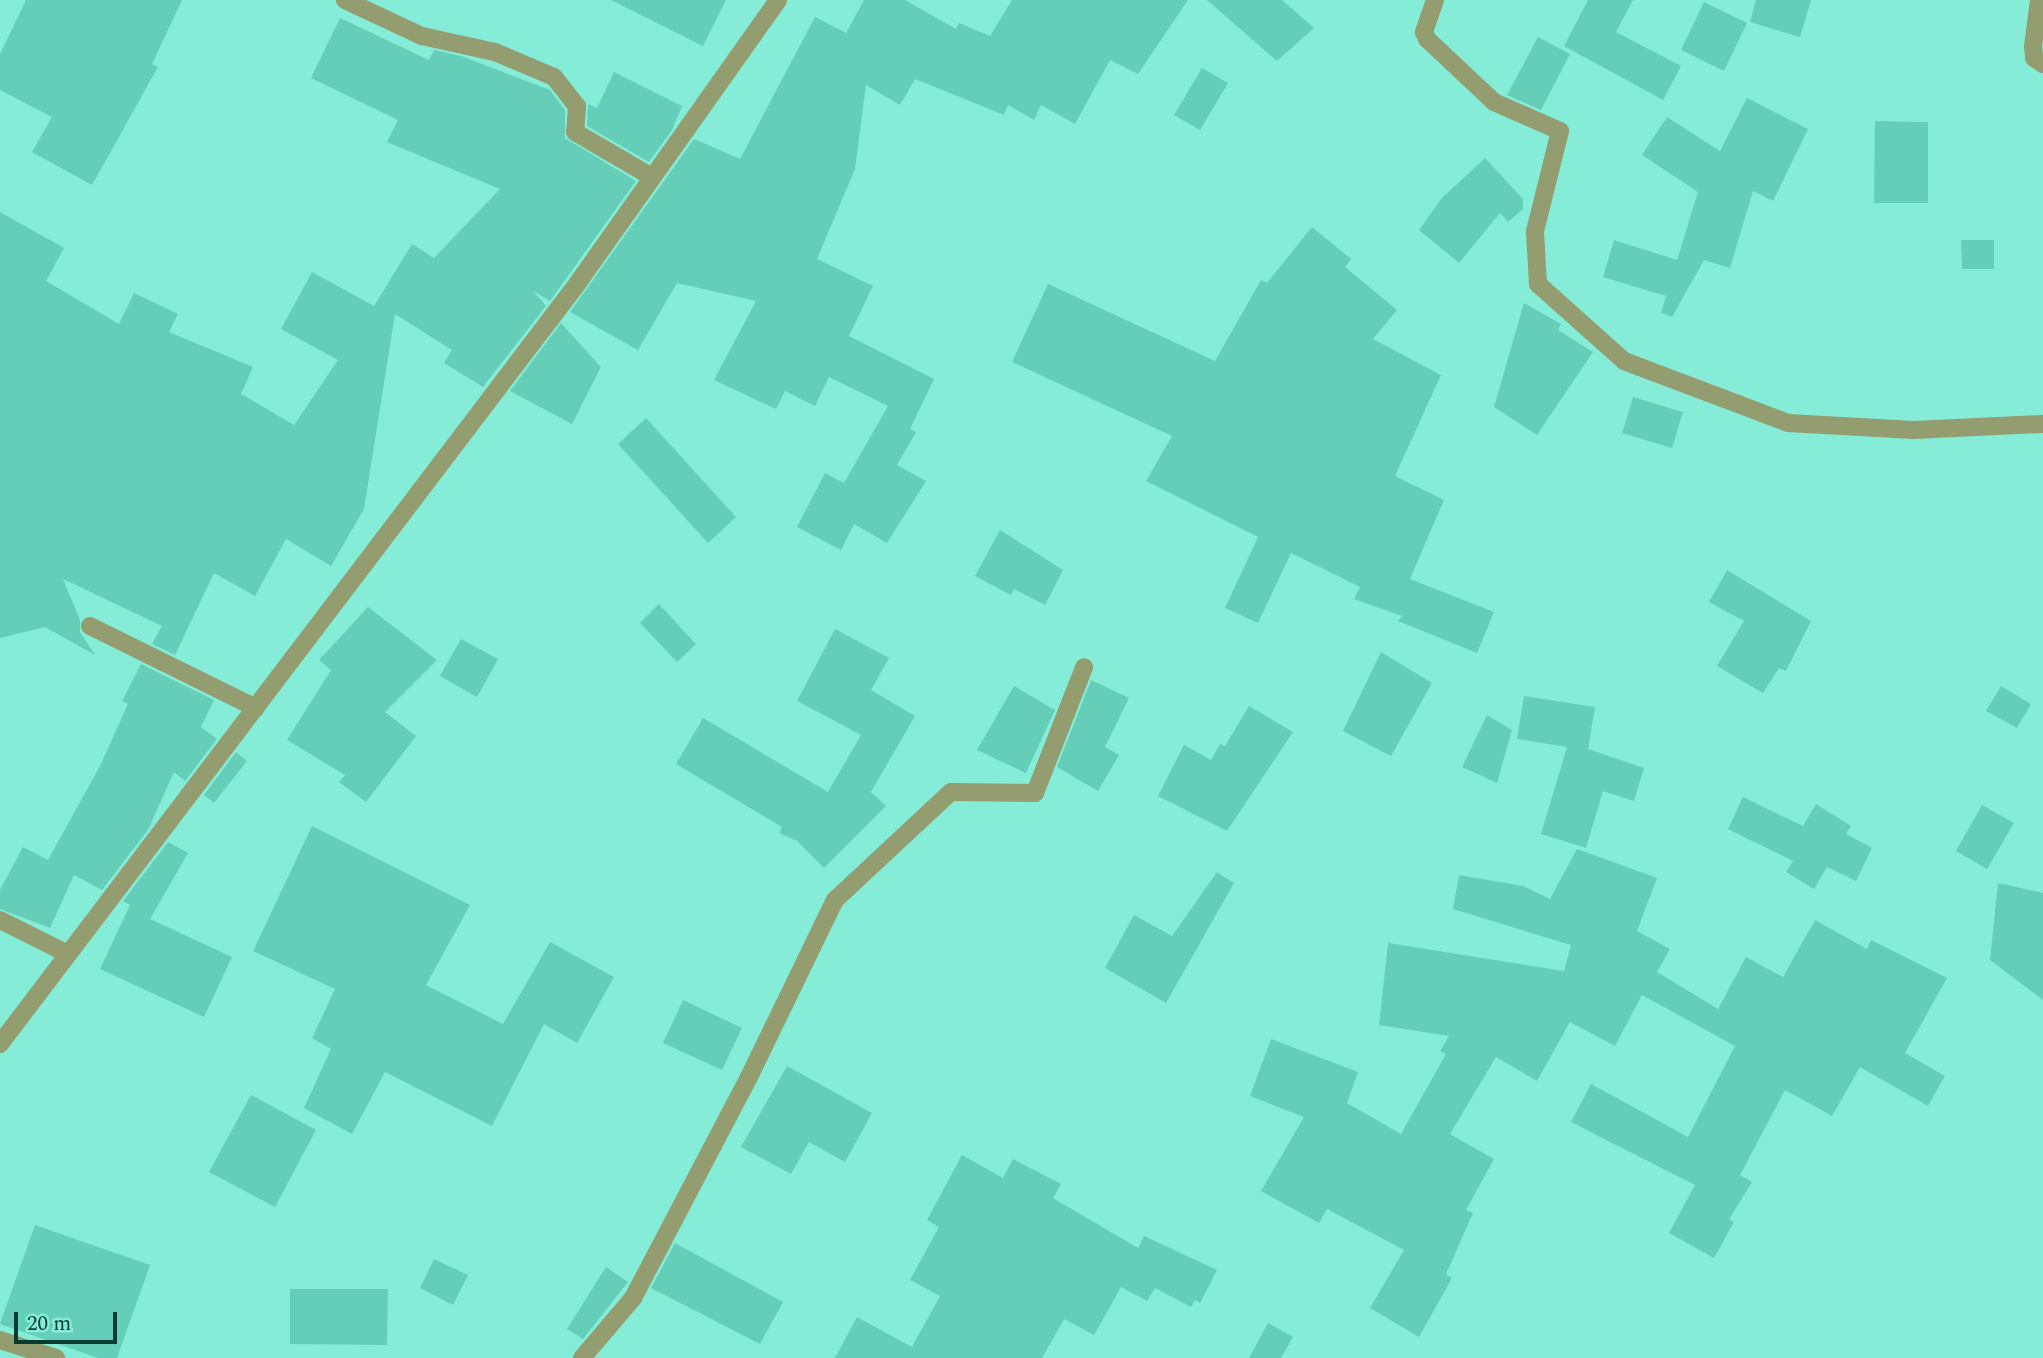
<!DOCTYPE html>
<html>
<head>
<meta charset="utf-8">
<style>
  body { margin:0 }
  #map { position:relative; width:2043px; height:1358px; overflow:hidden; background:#85edd7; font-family:Spectral,serif }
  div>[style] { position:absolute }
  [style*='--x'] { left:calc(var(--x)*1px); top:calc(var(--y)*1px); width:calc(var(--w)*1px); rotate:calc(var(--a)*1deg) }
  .building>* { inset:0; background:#65ceb9 }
  .street>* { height:18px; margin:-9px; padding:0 9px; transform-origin:9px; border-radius:9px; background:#939d70 }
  span { translate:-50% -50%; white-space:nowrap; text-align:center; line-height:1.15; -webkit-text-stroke:6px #85edd7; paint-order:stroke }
  .scale { position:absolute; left:14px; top:1312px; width:103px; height:32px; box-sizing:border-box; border:4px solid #0b3a32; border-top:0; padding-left:9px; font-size:21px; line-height:24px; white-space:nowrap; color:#0b3a32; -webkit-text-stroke:5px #85edd7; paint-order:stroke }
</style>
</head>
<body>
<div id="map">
  <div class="building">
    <div style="clip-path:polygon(26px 0,182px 0,152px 64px,158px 67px,92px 185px,32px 152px,52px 117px,0 90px,0 54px)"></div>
    <div style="clip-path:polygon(611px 0,726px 0,703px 46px)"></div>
    <div style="clip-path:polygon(864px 0,905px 0,956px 29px,959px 23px,990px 36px,1012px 0,1188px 0,1138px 74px,1110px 60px,1075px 124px,1041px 105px,1034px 120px,1008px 105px,1004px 115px,915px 79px,900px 105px,866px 85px,855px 169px,817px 259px,873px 286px,849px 336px,934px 379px,910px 429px,916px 432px,897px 465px,926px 481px,887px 543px,854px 524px,841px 550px,797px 527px,825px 473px,844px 483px,888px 406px,829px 377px,815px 406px,785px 391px,776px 409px,714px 380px,756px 301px,677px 283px,638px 350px,570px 312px,694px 139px,740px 159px,815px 17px,846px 33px)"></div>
    <div style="clip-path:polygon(1207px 0,1282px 0,1314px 28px,1277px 61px)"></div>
    <div style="clip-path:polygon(1588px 0,1633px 0,1616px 32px,1681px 66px,1663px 100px,1564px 46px)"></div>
    <div style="clip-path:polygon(1756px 0,1811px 0,1800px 37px,1750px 22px)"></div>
    <div style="clip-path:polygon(1704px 2px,1747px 23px,1724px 71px,1681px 50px)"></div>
    <div style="clip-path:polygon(340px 18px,429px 60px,434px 50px,461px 56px,550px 90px,565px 110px,565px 138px,636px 181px,550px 301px,533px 291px,546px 306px,483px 387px,444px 363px,452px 350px,395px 314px,364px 509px,331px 566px,286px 539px,255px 596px,214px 573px,175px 655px,152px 644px,162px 626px,63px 579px,80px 620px,80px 632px,95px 655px,45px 627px,0 638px,0 212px,64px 248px,46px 281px,119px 324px,134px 293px,178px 314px,169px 332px,253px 367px,241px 394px,294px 425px,338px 360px,281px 329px,312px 272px,374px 306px,412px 244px,434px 258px,500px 189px,387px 142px,398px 120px,311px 78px)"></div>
    <div style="clip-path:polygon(1538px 37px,1570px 54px,1541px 110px,1507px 95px)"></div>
    <div style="clip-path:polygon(1202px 68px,1228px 83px,1200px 130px,1174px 115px)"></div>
    <div style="clip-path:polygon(614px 72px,682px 106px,672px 130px,649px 162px,587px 126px,588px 104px,597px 108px)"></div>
    <div style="clip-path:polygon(1747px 98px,1808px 129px,1773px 201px,1753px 191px,1730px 268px,1704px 260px,1672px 317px,1661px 313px,1666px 296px,1603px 277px,1614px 240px,1677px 260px,1698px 192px,1642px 155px,1667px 117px,1720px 151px)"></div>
    <div style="clip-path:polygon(1875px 121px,1928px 122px,1928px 203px,1874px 203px)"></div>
    <div style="clip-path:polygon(1485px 158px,1523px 199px,1523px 209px,1508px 222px,1500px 213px,1459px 263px,1419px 230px,1442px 198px)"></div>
    <div style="clip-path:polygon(1312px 227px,1351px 259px,1345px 267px,1397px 310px,1373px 339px,1441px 375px,1395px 476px,1444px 500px,1410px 579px,1494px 612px,1477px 653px,1398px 621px,1402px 616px,1354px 599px,1360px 587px,1291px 553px,1258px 623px,1225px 608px,1258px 537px,1146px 481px,1172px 436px,1012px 362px,1048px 284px,1215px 361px,1261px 280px,1267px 283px)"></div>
    <div style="clip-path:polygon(1961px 240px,1994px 240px,1994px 269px,1962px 269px)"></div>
    <div style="clip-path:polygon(1524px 303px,1561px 324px,1558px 330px,1593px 352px,1537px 435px,1494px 407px)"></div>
    <div style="clip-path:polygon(561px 323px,601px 367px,572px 424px,510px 391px)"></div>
    <div style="clip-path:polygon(1633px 397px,1683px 412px,1672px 448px,1622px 433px)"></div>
    <div style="clip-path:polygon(646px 418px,736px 517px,708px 543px,618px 444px)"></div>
    <div style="clip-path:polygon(1000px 530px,1063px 570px,1045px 605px,1014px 589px,1011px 595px,975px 576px)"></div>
    <div style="clip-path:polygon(1727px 570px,1811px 621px,1786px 671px,1779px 668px,1763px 693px,1717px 666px,1744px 621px,1709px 602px)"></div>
    <div style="clip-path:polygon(659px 604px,696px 644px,677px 662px,640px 623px)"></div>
    <div style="clip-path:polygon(368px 607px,437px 660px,385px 712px,416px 736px,366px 802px,339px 782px,345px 775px,287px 740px,331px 670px,319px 660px)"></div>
    <div style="clip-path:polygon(835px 629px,889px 658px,871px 690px,915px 716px,871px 792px,886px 806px,824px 868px,797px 841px,779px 833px,782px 827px,676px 764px,703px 718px,828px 792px,861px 735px,797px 701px)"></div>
    <div style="clip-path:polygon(461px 639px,498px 659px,477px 697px,440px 676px)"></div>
    <div style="clip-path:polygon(1381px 652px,1432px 683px,1391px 756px,1343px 731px)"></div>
    <div style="clip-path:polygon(141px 664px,214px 700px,201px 727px,217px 739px,185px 781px,174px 772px,148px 830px,102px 890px,74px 875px,50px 928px,0 909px,0 890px,23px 847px,48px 860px,100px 766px,128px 704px,122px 701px)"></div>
    <div style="clip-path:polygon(1091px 680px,1129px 698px,1105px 747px,1119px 755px,1098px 791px,1057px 767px)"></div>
    <div style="clip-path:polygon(1014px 686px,1055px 710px,1026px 773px,977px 750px)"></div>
    <div style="clip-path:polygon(2001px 686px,2031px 704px,2017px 728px,1986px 711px)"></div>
    <div style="clip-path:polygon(1524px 696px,1595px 707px,1588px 749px,1644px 768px,1634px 801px,1603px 791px,1586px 848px,1541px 834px,1567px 747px,1517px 739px)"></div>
    <div style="clip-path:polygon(1249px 706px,1293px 732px,1227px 831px,1158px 796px,1184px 745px,1211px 760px,1220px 744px,1225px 746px)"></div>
    <div style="clip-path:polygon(1487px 715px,1512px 730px,1497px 783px,1462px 767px)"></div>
    <div style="clip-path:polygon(236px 752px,247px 761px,214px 803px,204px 795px)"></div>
    <div style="clip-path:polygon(1743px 797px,1803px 826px,1816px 804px,1851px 826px,1846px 834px,1872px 848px,1856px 881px,1827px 867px,1814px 889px,1786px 872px,1793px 861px,1728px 829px)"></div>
    <div style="clip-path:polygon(1982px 805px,2014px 823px,1987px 869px,1956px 851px)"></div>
    <div style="clip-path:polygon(312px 826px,470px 905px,426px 985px,503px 1024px,550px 942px,614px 977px,577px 1043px,544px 1024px,492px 1126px,385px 1072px,352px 1134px,304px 1108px,331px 1049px,312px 1038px,335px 989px,253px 951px)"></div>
    <div style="clip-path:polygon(168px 842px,188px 853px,150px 919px,232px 957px,204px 1017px,100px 969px,130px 905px,123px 901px)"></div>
    <div style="clip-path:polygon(1577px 849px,1657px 878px,1637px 931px,1670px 949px,1657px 972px,1718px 1009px,1746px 957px,1783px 977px,1815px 920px,1867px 949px,1871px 940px,1947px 978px,1905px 1053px,1945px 1076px,1928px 1106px,1860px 1067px,1832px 1116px,1785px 1090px,1740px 1175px,1752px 1182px,1729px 1219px,1734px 1222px,1714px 1258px,1669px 1233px,1695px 1185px,1571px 1122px,1591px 1084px,1688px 1137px,1735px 1046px,1642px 995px,1615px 1046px,1570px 1022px,1537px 1081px,1496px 1057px,1450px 1134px,1494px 1159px,1466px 1210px,1473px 1213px,1446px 1274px,1452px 1278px,1419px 1337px,1370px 1308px,1404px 1250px,1327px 1209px,1319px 1223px,1261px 1191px,1304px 1117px,1250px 1096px,1271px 1039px,1358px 1072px,1347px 1103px,1401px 1134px,1446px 1054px,1440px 1051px,1449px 1036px,1379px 1025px,1388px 943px,1564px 971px,1571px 945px,1453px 909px,1459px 875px,1523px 886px,1550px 899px)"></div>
    <div style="clip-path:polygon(1217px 872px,1234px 883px,1166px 1003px,1105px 968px,1134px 915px,1172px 936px)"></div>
    <div style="clip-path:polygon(1998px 883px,2043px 893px,2043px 1000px,1990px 960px)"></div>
    <div style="clip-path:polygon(683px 1000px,742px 1028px,722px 1070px,663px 1043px)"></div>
    <div style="clip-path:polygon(787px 1066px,872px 1113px,845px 1162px,809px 1142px,791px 1174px,741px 1147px)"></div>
    <div style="clip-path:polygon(251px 1095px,316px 1130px,275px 1207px,209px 1172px)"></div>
    <div style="clip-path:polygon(962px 1155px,1003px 1178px,1013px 1159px,1061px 1184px,1053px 1198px,1138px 1248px,1144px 1236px,1217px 1270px,1200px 1303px,1195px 1300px,1191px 1307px,1155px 1288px,1147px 1301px,1121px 1287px,1094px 1335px,1064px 1319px,1042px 1358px,835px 1358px,857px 1317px,912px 1347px,940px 1296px,910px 1280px,939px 1227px,927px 1220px)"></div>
    <div style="clip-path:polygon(35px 1225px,150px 1265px,117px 1358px,98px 1358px,0 1324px)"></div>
    <div style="clip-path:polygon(675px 1243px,783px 1302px,760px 1344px,651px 1288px)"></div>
    <div style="clip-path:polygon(434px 1259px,468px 1275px,453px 1305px,420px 1288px)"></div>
    <div style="clip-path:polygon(606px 1267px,628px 1282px,583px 1339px,567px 1329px)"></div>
    <div style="clip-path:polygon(290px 1289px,388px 1289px,387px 1345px,290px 1344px)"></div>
    <div style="clip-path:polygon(1268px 1323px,1293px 1337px,1281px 1358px,1249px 1358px)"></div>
  </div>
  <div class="street">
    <div style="--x:345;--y:0;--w:85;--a:25.1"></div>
    <div style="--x:422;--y:36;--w:75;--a:12.4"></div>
    <div style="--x:495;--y:52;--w:64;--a:23"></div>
    <div style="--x:554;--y:77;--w:37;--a:52"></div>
    <div style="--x:577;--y:106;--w:26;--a:94"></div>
    <div style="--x:575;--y:132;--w:89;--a:30.3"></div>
    <div style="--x:1435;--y:0;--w:34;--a:109"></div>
    <div style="--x:1424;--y:32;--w:8;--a:67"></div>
    <div style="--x:1427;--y:39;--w:92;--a:43.2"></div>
    <div style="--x:1494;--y:102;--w:72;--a:23.7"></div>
    <div style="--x:1560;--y:131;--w:103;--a:104"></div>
    <div style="--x:1535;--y:231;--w:53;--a:86.8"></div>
    <div style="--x:1538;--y:284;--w:115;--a:41.8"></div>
    <div style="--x:1624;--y:361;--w:175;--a:20.7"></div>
    <div style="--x:1788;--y:423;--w:126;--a:3.2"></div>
    <div style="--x:1914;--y:430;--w:129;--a:-2.7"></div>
    <div style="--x:2039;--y:0;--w:46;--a:97.4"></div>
    <div style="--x:2033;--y:46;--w:12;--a:85"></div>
    <div style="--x:2034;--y:58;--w:11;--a:34"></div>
    <div style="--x:90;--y:626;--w:185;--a:26.3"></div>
    <div style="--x:0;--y:920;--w:76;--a:26.6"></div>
    <div style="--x:0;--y:1044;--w:954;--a:-52.79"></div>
    <div style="--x:577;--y:284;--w:348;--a:-54.7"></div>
    <div style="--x:0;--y:1340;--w:59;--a:17.8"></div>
    <div style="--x:582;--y:1358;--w:79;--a:-49.6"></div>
    <div style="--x:633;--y:1298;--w:250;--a:-62.3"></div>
    <div style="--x:749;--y:1077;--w:197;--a:-64.1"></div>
    <div style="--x:835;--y:900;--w:158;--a:-43"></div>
    <div style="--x:951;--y:792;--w:84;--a:0.7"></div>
    <div style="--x:1035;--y:793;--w:135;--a:-68.7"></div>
  </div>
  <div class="scale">20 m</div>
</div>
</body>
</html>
